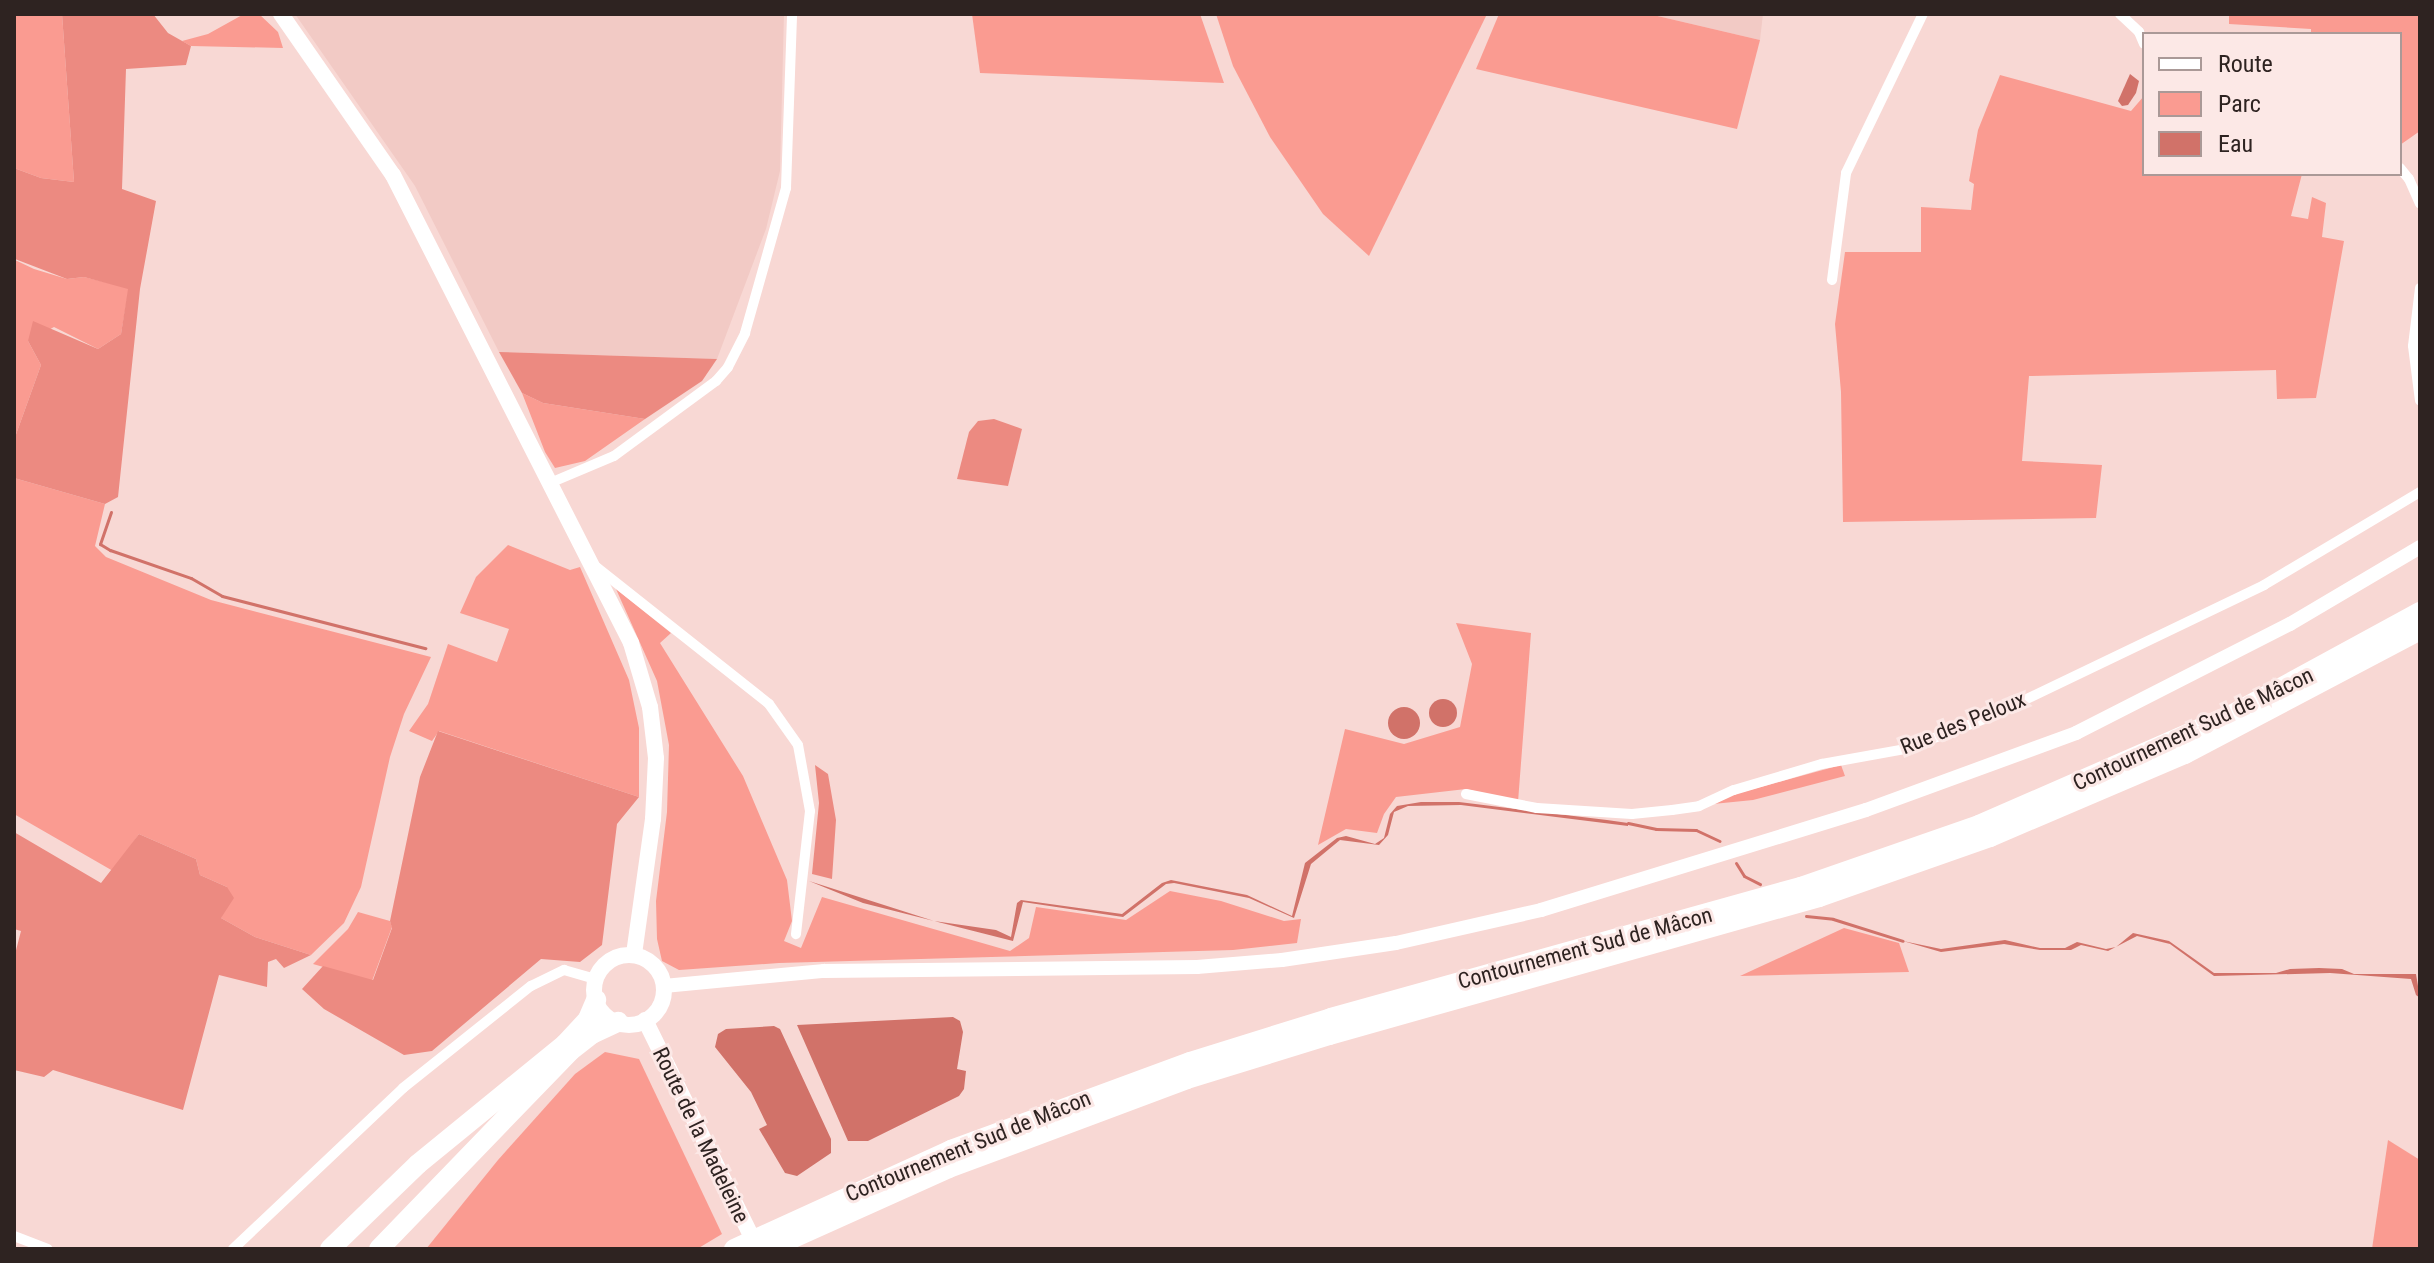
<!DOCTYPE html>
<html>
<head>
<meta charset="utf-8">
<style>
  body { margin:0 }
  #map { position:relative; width:2434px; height:1263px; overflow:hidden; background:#f8d8d4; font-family:"Roboto Condensed",sans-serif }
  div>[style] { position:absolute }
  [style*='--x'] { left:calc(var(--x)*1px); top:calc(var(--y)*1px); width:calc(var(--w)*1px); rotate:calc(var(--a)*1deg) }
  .built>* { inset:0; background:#f2cac5 }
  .green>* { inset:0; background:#fa9b91 }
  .forest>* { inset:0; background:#ec8a81 }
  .water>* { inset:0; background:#d17269 }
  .round { border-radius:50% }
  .stream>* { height:3px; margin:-1.5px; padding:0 1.5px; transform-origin:1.5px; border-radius:1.5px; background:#d17269 }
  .street>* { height:10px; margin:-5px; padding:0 5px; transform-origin:5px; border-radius:5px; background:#fff }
  .secondary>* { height:14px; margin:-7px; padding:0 7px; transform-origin:7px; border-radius:7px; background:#fff }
  .primary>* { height:16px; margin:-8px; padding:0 8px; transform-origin:8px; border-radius:8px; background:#fff }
  .primary>.ring { margin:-8px; padding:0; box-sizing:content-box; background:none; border:16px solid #fff; border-radius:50% }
  .highway>* { height:20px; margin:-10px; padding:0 10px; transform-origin:10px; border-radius:10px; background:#fff }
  span { translate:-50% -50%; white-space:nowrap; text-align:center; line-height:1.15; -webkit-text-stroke:6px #fce8e6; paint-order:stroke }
  .street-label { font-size:22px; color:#2e2321 }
  .frame { position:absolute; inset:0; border:16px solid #2e2321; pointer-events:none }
  .legend { position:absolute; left:2142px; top:32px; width:260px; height:144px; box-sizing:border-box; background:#fce8e6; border:2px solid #aa9997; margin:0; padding:10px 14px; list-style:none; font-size:24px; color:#2e2321 }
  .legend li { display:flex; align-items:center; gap:16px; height:40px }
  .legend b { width:40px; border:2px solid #aa9997 }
</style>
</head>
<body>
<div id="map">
  <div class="built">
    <div style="clip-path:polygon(295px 14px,784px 14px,780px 171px,766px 229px,717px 359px,499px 352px,415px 186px)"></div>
    <div style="clip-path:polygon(1649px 14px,1763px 14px,1760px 40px)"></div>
  </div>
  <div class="green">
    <div style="clip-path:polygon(14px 14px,62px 14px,74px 182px,41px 178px,14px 168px)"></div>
    <div style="clip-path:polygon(244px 14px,259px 14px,278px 32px,283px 48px,191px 46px,182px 41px,208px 34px)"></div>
    <div style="clip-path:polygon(972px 14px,1200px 14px,1224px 83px,980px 73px)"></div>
    <div style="clip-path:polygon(1216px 14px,1487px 14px,1369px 256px,1323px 214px,1270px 137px,1233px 66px)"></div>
    <div style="clip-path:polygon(1499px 14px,1649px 14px,1760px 40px,1737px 129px,1476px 69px)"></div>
    <div style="clip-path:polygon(2229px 14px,2420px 14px,2420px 131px,2400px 145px,2400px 34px,2311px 34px,2311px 29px,2229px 24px)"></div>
    <div style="clip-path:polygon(2000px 75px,2131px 111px,2144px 96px,2144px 174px,2302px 174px,2291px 216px,2308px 219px,2312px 197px,2326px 203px,2322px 237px,2344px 241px,2316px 398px,2277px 399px,2276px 370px,2029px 376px,2022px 461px,2102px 465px,2096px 518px,1843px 522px,1841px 392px,1835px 324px,1845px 252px,1921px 252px,1921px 207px,1971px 210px,1974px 184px,1969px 181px,1978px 130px)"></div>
    <div style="clip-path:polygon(14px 255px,15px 260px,34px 269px,67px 279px,84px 277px,129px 288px,121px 334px,98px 349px,54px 327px,28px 341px,41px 365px,14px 440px)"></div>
    <div style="clip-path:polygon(522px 393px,543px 403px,645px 419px,585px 461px,555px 468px,545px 452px)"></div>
    <div style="clip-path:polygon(14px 478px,105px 504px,95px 546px,106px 557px,211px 600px,431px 657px,404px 714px,390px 757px,361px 887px,344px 923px,311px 955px,255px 937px,221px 918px,227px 887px,200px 875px,196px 859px,139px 834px,113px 871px,14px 814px)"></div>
    <div style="clip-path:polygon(508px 545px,570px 570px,580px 567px,629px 680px,639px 728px,639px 797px,439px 731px,432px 741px,409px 731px,428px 704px,448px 644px,497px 662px,509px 629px,460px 613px,476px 577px)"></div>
    <div style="clip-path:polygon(616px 589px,671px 633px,660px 643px,743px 776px,787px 880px,792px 921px,784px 941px,801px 948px,822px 897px,1010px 951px,1029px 938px,1036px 907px,1126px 920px,1170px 891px,1221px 901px,1284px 921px,1301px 919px,1297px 943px,1233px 950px,779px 963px,679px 970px,662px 961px,657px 939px,656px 901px,667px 812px,669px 745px,657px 681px)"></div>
    <div style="clip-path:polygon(1456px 623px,1531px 633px,1518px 802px,1466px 789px,1396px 797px,1384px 814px,1377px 833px,1346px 829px,1318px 845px,1345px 729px,1404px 744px,1460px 727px,1472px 664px)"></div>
    <div style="clip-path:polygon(1841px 765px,1845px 776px,1753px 800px,1713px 804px,1735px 794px)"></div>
    <div style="clip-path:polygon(358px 912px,390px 921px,392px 927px,372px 981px,313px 964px,348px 929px)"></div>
    <div style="clip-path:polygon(1844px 928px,1899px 943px,1909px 972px,1740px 976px)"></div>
    <div style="clip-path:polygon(605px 1052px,639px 1059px,722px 1234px,697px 1249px,426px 1249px,498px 1160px,575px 1074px)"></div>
    <div style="clip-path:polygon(2388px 1140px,2420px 1160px,2420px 1249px,2372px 1249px)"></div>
  </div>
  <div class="forest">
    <div style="clip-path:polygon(62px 14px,153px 14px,168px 33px,191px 46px,186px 65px,126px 69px,122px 189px,156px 201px,140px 289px,118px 497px,105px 504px,14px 478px,14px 440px,41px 365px,28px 341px,33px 321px,98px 349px,121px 334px,128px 289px,84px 277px,67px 279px,15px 259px,14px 168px,41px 178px,74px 182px)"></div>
    <div style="clip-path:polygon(499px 352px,717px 359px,702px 381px,645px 419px,543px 403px,522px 393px)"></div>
    <div style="clip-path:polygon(994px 419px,1022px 429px,1008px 486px,957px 479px,969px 432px,978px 421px)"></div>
    <div style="clip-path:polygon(438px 731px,639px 797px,617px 824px,602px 945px,580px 962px,541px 959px,432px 1051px,404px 1055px,324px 1009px,302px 989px,323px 966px,373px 980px,392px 928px,390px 921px,420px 777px)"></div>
    <div style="clip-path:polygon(815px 765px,828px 774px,836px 820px,832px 879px,812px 874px,819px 803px)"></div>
    <div style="clip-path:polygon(14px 832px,101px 883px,139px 834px,196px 859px,200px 875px,227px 887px,234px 898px,221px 918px,255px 937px,311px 955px,284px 968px,276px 959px,268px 962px,267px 987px,219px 975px,183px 1110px,53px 1070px,44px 1077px,14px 1070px,14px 958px,21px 931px,14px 929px)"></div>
  </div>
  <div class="water">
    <div style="clip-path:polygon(2130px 74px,2139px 81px,2136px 93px,2128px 105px,2122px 106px,2118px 101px)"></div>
    <div class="round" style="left:1429px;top:699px;width:28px;height:28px"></div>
    <div class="round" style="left:1388px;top:707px;width:32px;height:32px"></div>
    <div style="clip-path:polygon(1459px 802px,1607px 820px,1628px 823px,1628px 826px,1461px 805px,1408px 806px,1394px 812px,1388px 835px,1379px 845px,1340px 840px,1311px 864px,1294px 918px,1249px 898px,1174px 883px,1166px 884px,1123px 917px,1023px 902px,1013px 941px,863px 903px,809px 881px,934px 921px,996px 930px,1011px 937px,1017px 903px,1021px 900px,1122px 914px,1162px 883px,1171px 880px,1247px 895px,1292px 916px,1305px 863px,1337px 838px,1346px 836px,1375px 844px,1384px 838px,1390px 814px,1397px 806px,1421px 802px)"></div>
    <div style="clip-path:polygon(2133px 933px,2169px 941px,2214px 973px,2276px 973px,2290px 969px,2319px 968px,2342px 969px,2354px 974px,2416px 974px,2420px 998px,2416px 995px,2411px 979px,2330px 973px,2214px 976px,2170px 944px,2137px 936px,2108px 951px,2081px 945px,2071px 950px,2040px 950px,2004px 944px,1941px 952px,1903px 941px,1941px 949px,2005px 940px,2040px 948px,2065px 948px,2077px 942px,2106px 949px,2116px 947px)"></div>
    <div style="clip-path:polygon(953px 1017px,960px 1021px,963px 1032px,957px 1069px,966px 1071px,964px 1089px,959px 1096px,868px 1141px,848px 1141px,797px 1025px)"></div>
    <div style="clip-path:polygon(774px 1026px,780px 1029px,831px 1139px,831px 1153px,797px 1176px,785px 1173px,759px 1129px,767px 1125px,751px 1092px,715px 1047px,718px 1034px,726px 1029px)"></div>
  </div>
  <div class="stream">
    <div style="--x:111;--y:512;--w:34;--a:109"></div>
    <div style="--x:100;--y:544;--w:12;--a:31"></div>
    <div style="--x:110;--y:550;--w:86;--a:19.1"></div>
    <div style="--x:191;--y:578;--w:36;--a:30"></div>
    <div style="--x:222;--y:596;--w:210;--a:14.4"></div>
    <div style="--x:1628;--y:823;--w:29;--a:12"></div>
    <div style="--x:1656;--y:829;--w:40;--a:1.4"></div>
    <div style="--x:1696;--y:830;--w:26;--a:25"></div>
    <div style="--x:1736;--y:863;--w:15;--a:58"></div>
    <div style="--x:1744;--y:876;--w:18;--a:27"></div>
    <div style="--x:1806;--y:916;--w:27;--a:6"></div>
    <div style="--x:1833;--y:919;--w:73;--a:17.4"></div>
  </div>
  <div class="street">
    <div style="--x:2120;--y:14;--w:26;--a:43"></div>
    <div style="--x:2139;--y:32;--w:13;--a:67"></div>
    <div style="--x:2400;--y:168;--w:14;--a:51"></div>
    <div style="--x:2409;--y:179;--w:27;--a:66"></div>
    <div style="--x:1832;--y:280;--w:108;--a:-82.5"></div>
    <div style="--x:1846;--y:173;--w:177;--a:-64.2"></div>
    <div style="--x:2420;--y:288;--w:58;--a:96.9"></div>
    <div style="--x:2413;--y:346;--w:55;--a:82.7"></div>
    <div style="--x:550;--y:483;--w:69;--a:-22.9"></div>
    <div style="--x:614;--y:456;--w:127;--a:-36.3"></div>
    <div style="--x:716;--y:381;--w:18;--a:-49"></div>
    <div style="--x:728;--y:367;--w:38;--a:-63"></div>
    <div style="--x:745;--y:333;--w:151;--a:-74.2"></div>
    <div style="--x:786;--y:188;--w:174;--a:-88"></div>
    <div style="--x:595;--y:566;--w:222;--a:38.4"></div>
    <div style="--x:769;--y:704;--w:50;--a:54.7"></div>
    <div style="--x:798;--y:745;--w:67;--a:79.7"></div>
    <div style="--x:810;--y:811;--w:124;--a:96.5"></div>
    <div style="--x:1466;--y:794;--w:72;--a:11.2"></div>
    <div style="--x:1537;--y:808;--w:95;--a:3.6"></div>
    <div style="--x:1632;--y:814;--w:40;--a:-5.7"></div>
    <div style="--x:1672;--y:810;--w:27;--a:-8"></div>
    <div style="--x:1699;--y:806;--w:38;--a:-25"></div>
    <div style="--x:1734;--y:790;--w:92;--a:-16.5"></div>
    <div style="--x:1822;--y:764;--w:84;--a:-10.2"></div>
    <div style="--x:1905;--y:749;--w:88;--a:-20.7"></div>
    <div style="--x:1987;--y:718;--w:307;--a:-25.6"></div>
    <div style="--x:2264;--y:585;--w:182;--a:-30.8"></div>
    <div style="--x:14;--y:1236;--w:36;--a:21"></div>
    <div style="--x:233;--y:1249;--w:234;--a:-43.4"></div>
    <div style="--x:403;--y:1088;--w:164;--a:-38.6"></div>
    <div style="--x:531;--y:986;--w:37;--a:-26"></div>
    <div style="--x:564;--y:970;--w:33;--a:16"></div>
  </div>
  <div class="secondary">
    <div style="--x:664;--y:986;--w:161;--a:-5.4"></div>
    <div style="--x:824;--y:971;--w:373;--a:-0.6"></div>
    <div style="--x:1197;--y:967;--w:85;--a:-4.7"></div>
    <div style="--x:1282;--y:960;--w:115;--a:-8.5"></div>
    <div style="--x:1396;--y:943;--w:149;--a:-12.8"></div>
    <div style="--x:1541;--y:910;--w:340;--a:-17.1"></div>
    <div style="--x:1866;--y:810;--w:224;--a:-20.1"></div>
    <div style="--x:2076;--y:733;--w:240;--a:-27"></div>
    <div style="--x:2290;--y:624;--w:151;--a:-30.6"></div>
  </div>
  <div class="primary">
    <div style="--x:281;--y:14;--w:196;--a:55.2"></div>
    <div style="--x:393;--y:175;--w:525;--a:63.04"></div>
    <div style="--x:631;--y:643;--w:67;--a:73.5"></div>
    <div style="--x:650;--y:707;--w:51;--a:83.3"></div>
    <div style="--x:656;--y:758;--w:61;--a:92.8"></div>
    <div style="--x:653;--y:819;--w:137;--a:98"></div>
    <div class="ring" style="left:594px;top:955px;width:54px;height:54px"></div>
    <div style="--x:645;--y:1020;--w:254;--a:63.8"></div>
  </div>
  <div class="highway">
    <div style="--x:330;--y:1249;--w:122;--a:-44"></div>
    <div style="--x:418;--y:1164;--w:190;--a:-39.2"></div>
    <div style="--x:565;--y:1044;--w:34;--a:-47"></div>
    <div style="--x:588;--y:1019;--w:21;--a:-67"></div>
    <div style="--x:379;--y:1249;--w:275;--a:-46"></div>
    <div style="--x:570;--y:1051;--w:28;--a:-38"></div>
    <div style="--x:592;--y:1034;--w:29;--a:-25"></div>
    <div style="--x:734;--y:1249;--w:239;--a:-24.5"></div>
    <div style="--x:951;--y:1150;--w:255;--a:-20.2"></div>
    <div style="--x:1190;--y:1062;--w:148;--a:-17.3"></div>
    <div style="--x:1331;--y:1018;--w:488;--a:-15.6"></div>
    <div style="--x:1801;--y:887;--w:188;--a:-19.2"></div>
    <div style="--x:1979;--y:825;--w:275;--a:-23.6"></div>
    <div style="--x:2231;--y:715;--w:215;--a:-28.6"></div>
    <div style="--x:769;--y:1249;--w:197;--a:-24.2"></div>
    <div style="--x:949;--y:1168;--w:254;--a:-20.5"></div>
    <div style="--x:1187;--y:1079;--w:149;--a:-17.2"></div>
    <div style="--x:1329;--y:1035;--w:509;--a:-15.73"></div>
    <div style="--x:1819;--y:897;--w:181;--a:-19.3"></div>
    <div style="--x:1990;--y:837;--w:212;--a:-23.1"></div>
    <div style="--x:2185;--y:754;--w:266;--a:-27.8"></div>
  </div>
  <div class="street-label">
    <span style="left:1963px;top:723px;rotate:-22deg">Rue des Peloux</span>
    <span style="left:2193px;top:729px;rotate:-25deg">Contournement Sud de Mâcon</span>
    <span style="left:1585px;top:948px;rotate:-15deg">Contournement Sud de Mâcon</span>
    <span style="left:701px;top:1135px;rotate:64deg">Route de la Madeleine</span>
    <span style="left:968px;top:1146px;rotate:-22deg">Contournement Sud de Mâcon</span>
  </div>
  <div class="frame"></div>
  <ul class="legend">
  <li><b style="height:10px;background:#fff"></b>Route</li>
  <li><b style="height:22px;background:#fa9b91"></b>Parc</li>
  <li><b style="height:22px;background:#d17269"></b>Eau</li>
  </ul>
</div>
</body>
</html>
